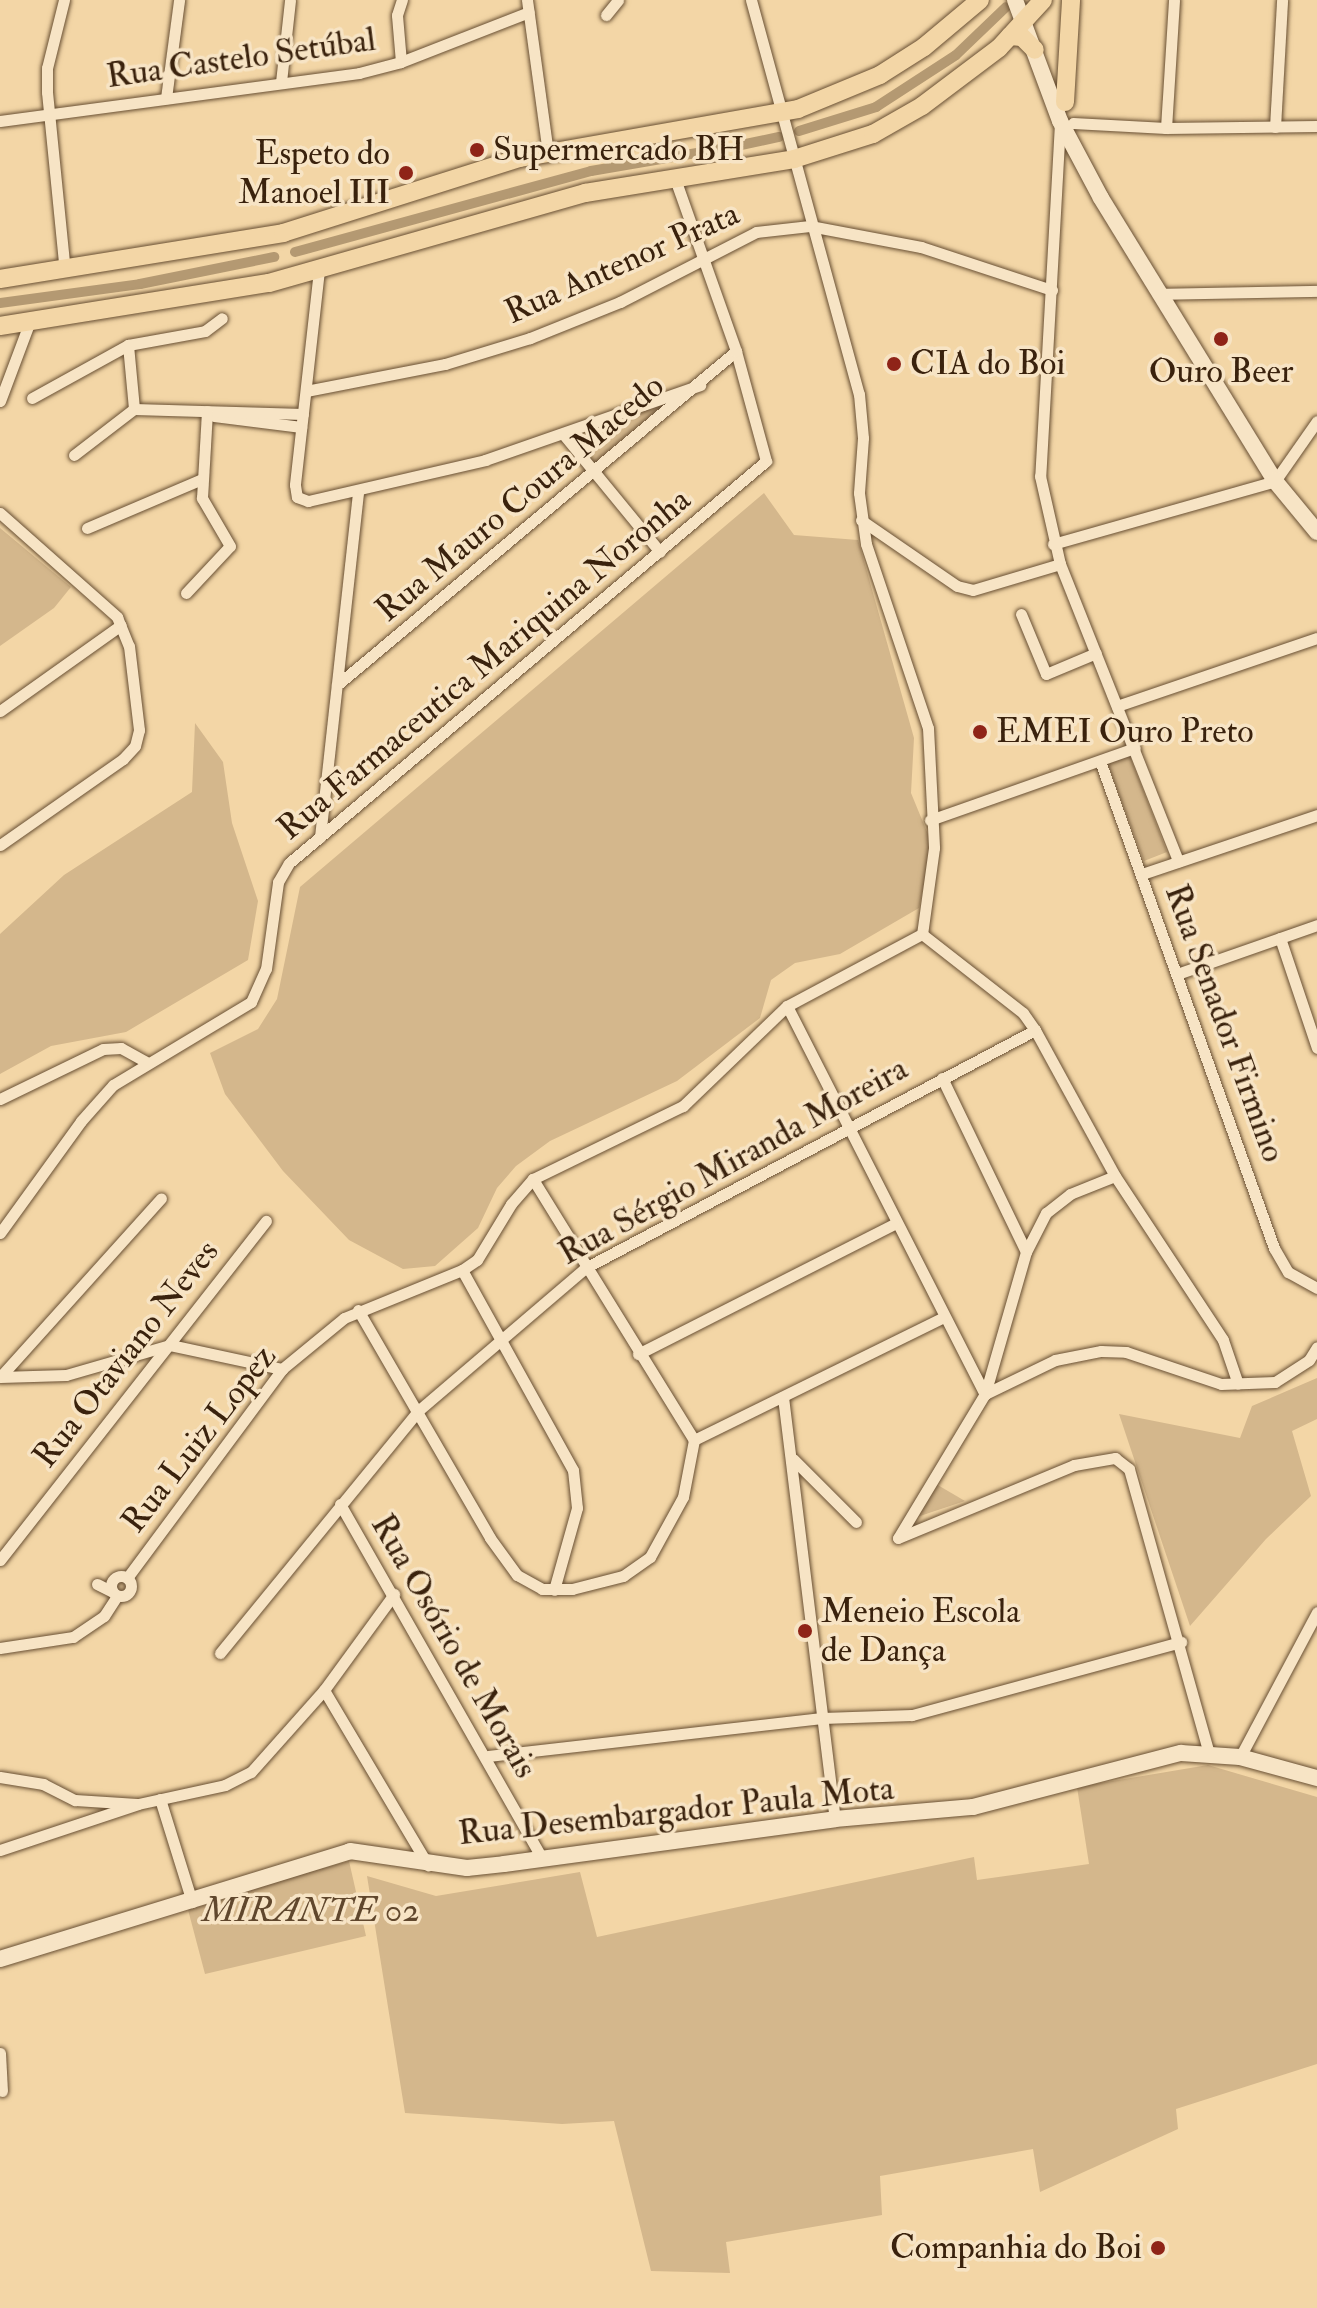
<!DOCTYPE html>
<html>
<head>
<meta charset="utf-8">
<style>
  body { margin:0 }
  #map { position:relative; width:1317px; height:2308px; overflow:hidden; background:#f3d6a6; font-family:"IM FELL Double Pica",serif }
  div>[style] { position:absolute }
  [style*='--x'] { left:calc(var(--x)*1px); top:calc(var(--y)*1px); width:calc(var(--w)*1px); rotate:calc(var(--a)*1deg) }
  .green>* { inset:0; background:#d4b78c }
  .canal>* { height:10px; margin:-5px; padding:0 5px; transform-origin:5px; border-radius:5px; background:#b49972 }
  .roads { filter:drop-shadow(0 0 2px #684f33) drop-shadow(0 0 2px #684f33) }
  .street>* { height:11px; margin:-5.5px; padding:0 5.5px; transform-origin:5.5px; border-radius:5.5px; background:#f7e4c5 }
  .street>.ring { margin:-5.5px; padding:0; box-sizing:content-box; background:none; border:11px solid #f7e4c5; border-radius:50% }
  .secondary>* { height:16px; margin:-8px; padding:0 8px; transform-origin:8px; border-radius:8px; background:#f7e4c5 }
  .primary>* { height:18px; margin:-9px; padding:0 9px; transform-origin:9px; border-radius:9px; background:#f3d6a6 }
  .dots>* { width:22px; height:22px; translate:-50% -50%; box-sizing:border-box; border:4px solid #f7e4c5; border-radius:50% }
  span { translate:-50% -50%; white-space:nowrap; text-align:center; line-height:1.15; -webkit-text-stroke:7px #f7e4c5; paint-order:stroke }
  .street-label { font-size:34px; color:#3a220d }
  .poi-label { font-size:34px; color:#3a220d }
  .left { translate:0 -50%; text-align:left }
  .right { translate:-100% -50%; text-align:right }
  .park-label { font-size:34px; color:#60472d; font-style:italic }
</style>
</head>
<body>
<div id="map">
  <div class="green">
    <div style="clip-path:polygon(700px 385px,595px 471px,564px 435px)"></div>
    <div style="clip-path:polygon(764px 493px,794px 535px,858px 540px,914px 738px,911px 793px,932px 844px,919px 908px,840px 954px,795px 963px,771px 980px,760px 1018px,677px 1081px,550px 1141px,516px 1166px,497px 1188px,478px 1228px,435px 1266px,403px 1269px,349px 1240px,283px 1171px,225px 1094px,210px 1053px,258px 1029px,277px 999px,300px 887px)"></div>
    <div style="clip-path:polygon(0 528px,71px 587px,54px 608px,0 646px)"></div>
    <div style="clip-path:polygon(195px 723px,223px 762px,232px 823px,258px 901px,248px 960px,126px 1032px,51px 1046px,0 1074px,0 934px,64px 875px,192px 792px)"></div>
    <div style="clip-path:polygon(1129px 754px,1167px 852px,1144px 861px,1107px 762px)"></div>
    <div style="clip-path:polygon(1317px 1378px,1317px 1419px,1292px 1431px,1311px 1496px,1266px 1539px,1190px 1626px,1119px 1414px,1240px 1438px,1252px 1406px)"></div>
    <div style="clip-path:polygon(936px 1484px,965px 1501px,914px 1518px)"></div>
    <div style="clip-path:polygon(1208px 1765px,1317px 1797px,1317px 2064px,1176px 2109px,1178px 2129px,1040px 2192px,1033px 2149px,880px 2176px,882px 2215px,726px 2242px,730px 2273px,651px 2271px,614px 2121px,562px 2124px,405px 2113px,367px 1876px,436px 1896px,580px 1872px,597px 1937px,974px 1857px,977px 1880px,1089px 1864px,1077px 1787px)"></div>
    <div style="clip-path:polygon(349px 1861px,366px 1936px,205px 1974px,187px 1906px)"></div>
  </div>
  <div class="canal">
    <div style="--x:799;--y:131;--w:81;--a:-17.3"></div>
    <div style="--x:876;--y:107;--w:95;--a:-33"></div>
    <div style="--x:956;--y:55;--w:69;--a:-43.8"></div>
    <div style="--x:741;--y:145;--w:39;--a:-12"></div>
    <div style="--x:295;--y:252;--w:307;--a:-15.3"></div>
    <div style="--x:591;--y:171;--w:136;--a:-9.7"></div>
    <div style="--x:0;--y:303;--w:141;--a:-7.7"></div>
    <div style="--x:140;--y:284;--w:137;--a:-11.4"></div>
  </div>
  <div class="roads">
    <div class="street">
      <div style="--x:64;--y:0;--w:70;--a:104"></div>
      <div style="--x:47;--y:68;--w:24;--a:90"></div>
      <div style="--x:47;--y:92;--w:180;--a:84.3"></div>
      <div style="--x:527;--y:0;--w:154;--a:82.2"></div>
      <div style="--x:751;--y:0;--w:409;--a:74.7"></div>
      <div style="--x:859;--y:394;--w:44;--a:84.8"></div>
      <div style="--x:863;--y:438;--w:55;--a:94.2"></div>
      <div style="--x:859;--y:493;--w:51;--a:82.2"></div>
      <div style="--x:866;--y:544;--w:194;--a:71.4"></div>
      <div style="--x:928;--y:728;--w:120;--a:87.1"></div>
      <div style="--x:934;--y:848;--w:87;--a:97.9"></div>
      <div style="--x:606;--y:15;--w:19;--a:-51"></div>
      <div style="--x:401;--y:62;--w:47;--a:-94.9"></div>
      <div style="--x:397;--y:15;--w:16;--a:-72"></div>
      <div style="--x:281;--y:82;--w:82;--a:-83.7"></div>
      <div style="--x:166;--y:98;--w:99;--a:-82.4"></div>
      <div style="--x:0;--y:121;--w:362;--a:-7.6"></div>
      <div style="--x:359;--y:73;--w:43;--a:-14.7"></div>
      <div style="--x:401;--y:62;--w:137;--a:-21.3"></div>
      <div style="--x:1060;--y:123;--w:354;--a:93.2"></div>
      <div style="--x:1040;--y:476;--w:90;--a:77.2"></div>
      <div style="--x:1060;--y:564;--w:320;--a:68.3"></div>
      <div style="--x:1073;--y:123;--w:93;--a:3.1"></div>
      <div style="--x:1166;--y:128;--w:151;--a:-0.8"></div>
      <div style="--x:1275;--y:127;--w:127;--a:-86.8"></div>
      <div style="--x:1166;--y:128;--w:128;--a:-86.4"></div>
      <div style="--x:319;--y:270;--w:216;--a:96.4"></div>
      <div style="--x:295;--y:485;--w:12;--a:81"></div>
      <div style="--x:297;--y:497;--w:12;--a:20"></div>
      <div style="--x:308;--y:501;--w:182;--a:-13"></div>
      <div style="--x:485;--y:460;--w:228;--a:-19.2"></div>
      <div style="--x:1158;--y:294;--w:159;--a:-1.1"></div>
      <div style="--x:128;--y:345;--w:64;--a:84.6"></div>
      <div style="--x:306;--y:391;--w:142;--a:-11"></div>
      <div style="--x:445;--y:364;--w:89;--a:-17"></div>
      <div style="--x:530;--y:338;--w:97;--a:-21.8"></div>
      <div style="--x:620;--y:302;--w:153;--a:-27.2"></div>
      <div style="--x:756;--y:232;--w:54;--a:-6.3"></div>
      <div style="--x:810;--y:226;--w:113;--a:10.7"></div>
      <div style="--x:921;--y:247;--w:138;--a:18.2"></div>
      <div style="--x:32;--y:398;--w:110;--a:-28.9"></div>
      <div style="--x:128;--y:345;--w:78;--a:-10.3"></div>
      <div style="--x:205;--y:331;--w:21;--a:-37"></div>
      <div style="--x:0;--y:401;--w:85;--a:-69.4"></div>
      <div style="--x:214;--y:416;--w:88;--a:7.2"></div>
      <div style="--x:564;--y:435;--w:151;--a:50.6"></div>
      <div style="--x:74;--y:455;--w:76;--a:-37.5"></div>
      <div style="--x:134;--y:409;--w:169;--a:1.7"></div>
      <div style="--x:0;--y:513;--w:157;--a:41.6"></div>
      <div style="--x:117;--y:617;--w:31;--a:68"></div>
      <div style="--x:129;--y:646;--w:85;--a:83.2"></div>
      <div style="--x:139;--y:730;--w:16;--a:104"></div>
      <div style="--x:135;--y:746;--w:18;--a:133"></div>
      <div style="--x:123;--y:759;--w:150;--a:145"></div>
      <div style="--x:861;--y:520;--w:116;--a:34.5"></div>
      <div style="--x:957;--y:586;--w:16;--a:14"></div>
      <div style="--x:973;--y:590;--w:91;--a:-16.6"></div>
      <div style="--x:87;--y:528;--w:125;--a:-23.1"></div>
      <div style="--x:1053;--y:544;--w:231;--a:-15.8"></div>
      <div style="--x:1275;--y:481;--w:73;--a:-55"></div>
      <div style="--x:186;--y:593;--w:64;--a:-46.9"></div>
      <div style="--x:230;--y:546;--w:56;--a:-120.3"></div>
      <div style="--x:202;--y:498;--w:87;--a:-86.7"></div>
      <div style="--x:1021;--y:614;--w:65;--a:67.4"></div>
      <div style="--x:1046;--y:674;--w:54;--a:-22.8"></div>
      <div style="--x:337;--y:685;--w:520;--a:-39.93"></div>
      <div style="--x:1117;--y:706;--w:211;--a:-18.8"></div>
      <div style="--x:0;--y:711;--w:148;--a:-35.4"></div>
      <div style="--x:1100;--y:761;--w:517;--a:70.34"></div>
      <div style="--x:1274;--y:1248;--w:28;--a:60"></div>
      <div style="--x:1288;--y:1272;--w:33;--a:29"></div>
      <div style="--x:930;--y:820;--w:217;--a:-19.4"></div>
      <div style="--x:320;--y:837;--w:348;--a:-83.7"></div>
      <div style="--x:1142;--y:874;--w:185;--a:-18.6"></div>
      <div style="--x:922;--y:934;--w:128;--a:38"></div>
      <div style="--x:1023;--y:1013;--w:21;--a:55"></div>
      <div style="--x:1035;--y:1030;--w:166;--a:61.3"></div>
      <div style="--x:1115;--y:1176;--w:196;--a:56.6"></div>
      <div style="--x:1223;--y:1340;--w:46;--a:71.2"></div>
      <div style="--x:1280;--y:938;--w:116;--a:71.4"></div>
      <div style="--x:1180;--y:973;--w:145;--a:-19.3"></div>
      <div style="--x:787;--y:1006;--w:436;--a:63"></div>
      <div style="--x:985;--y:1394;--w:78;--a:-25.9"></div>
      <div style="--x:1055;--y:1360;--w:47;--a:-11.1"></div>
      <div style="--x:1101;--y:1351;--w:25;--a:2"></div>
      <div style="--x:1126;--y:1352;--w:100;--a:18.6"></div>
      <div style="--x:1221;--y:1384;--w:54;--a:-2.1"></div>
      <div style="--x:1275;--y:1382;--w:40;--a:-32.9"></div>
      <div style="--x:1309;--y:1360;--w:15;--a:-58"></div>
      <div style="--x:942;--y:1078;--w:193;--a:64.2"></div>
      <div style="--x:0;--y:1099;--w:114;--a:-25.9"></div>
      <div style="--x:103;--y:1049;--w:18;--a:-3"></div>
      <div style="--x:121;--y:1048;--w:31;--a:29"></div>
      <div style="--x:0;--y:1233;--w:138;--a:-54.1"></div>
      <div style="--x:81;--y:1121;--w:48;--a:-48.4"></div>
      <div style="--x:113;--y:1085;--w:161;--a:-31"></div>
      <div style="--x:251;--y:1002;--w:36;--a:-66"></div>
      <div style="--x:266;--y:969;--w:88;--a:-82.1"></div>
      <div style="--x:278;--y:882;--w:22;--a:-60"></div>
      <div style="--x:289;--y:863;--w:624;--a:-40.12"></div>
      <div style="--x:766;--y:461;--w:114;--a:-105.3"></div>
      <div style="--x:736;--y:351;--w:179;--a:-109.5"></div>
      <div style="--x:462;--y:1270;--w:229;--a:61"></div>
      <div style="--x:573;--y:1470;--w:38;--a:84"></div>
      <div style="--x:577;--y:1508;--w:85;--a:105.7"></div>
      <div style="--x:358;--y:1310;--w:263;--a:59.9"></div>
      <div style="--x:490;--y:1538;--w:46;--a:53.9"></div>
      <div style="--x:517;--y:1575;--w:29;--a:29"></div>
      <div style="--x:542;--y:1589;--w:30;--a:0"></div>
      <div style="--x:572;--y:1589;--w:53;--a:-14.3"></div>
      <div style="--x:623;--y:1576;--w:33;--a:-35"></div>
      <div style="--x:650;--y:1557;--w:68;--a:-61.2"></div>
      <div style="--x:683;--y:1497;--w:58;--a:-79.1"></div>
      <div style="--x:694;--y:1440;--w:307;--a:-121.7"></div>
      <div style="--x:638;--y:1354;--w:287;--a:-26.9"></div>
      <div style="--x:1;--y:1376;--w:239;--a:-48"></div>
      <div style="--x:0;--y:1377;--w:66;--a:-1.7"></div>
      <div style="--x:66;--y:1375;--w:108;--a:-16.1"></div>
      <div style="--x:170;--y:1345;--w:115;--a:12.1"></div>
      <div style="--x:783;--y:1397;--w:425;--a:83"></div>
      <div style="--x:694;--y:1440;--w:279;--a:-26.2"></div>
      <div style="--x:793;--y:1459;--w:89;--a:45"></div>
      <div style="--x:340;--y:1504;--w:408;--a:60.3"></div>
      <div style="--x:898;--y:1538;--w:191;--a:-22.5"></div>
      <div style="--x:1074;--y:1465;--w:42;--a:-9.7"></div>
      <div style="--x:1115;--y:1458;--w:18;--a:38"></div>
      <div style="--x:1129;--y:1469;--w:296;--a:74.3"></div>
      <div style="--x:898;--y:1538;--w:168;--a:-58.9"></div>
      <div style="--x:985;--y:1394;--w:148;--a:-73.9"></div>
      <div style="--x:1026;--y:1252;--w:44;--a:-62.9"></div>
      <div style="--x:1046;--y:1213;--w:31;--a:-38"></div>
      <div style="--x:1070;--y:1194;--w:48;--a:-21.8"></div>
      <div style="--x:0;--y:1560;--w:431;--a:-51.9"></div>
      <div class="ring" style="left:111px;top:1576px;width:9px;height:9px"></div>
      <div style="--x:127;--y:1578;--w:260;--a:-53.4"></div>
      <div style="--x:282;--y:1369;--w:80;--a:-39.4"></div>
      <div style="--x:344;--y:1318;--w:127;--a:-22.1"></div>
      <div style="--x:462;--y:1270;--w:18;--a:-34"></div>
      <div style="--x:477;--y:1260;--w:66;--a:-58.7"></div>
      <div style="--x:511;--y:1204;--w:33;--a:-49"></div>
      <div style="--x:533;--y:1179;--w:167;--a:-26"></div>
      <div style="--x:683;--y:1106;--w:144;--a:-43.9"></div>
      <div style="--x:787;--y:1006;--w:153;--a:-28.1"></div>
      <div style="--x:97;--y:1584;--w:18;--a:27"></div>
      <div style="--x:0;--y:1648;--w:74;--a:-8.6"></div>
      <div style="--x:73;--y:1637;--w:37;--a:-34"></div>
      <div style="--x:104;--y:1616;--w:24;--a:-57"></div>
      <div style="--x:220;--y:1653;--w:314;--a:-50.7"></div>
      <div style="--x:419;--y:1410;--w:218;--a:-40.5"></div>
      <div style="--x:585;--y:1268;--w:509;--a:-27.87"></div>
      <div style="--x:324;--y:1690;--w:204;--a:59.3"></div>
      <div style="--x:488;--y:1756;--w:336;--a:-6.5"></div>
      <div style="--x:822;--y:1718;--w:90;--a:-1.9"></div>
      <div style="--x:912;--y:1715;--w:279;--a:-15.2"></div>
      <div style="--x:1240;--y:1757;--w:164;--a:-62"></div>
      <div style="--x:0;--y:1777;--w:44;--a:9.2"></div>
      <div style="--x:43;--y:1784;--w:36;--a:27"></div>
      <div style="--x:75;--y:1800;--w:62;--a:3.7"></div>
      <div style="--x:160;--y:1799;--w:108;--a:72.7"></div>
      <div style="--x:0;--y:1850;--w:145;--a:-18.4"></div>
      <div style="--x:138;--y:1804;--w:89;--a:-12.3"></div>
      <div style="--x:225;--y:1785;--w:29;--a:-27"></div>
      <div style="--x:251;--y:1772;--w:110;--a:-48.3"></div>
      <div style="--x:324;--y:1690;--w:119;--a:-53.9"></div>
      <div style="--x:0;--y:2053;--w:38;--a:87"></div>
    </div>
    <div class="secondary">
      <div style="--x:1015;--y:0;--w:129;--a:69.6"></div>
      <div style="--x:1060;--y:121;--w:87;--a:62"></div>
      <div style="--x:1101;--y:198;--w:332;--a:58.4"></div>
      <div style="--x:1275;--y:481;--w:66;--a:50.5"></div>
      <div style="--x:0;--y:1959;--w:366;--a:-17.1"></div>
      <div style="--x:350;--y:1851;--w:118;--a:8.3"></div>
      <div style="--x:467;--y:1868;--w:37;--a:-6"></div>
      <div style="--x:504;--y:1864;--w:334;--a:-7.7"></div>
      <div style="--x:835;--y:1819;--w:139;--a:-5"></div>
      <div style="--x:973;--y:1807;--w:215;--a:-14.6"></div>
      <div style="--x:1181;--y:1753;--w:59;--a:3.9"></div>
      <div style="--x:1240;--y:1757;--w:80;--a:15.3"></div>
    </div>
    <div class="primary">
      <div style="--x:1010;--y:36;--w:12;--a:5"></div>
      <div style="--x:1022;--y:37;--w:18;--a:45"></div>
      <div style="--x:1065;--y:102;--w:102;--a:-86.6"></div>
      <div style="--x:0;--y:279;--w:287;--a:-9.2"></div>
      <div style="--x:283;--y:233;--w:249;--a:-17.6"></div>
      <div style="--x:520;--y:158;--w:282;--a:-10"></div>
      <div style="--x:798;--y:109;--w:89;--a:-22.5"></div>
      <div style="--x:880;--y:75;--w:52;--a:-32.5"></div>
      <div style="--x:924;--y:47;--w:73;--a:-40"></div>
      <div style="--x:0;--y:326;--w:272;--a:-9.1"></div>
      <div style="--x:269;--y:283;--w:329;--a:-15.9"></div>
      <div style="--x:585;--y:193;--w:212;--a:-9.2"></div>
      <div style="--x:794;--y:159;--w:83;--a:-17.6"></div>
      <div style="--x:873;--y:134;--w:56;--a:-29.7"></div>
      <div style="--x:922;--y:106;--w:96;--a:-37"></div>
      <div style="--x:999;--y:48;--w:65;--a:-47.5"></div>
    </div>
  </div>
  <div class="dots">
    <div style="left:477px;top:150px;background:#8f2418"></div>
    <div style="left:406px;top:173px;background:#8f2418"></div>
    <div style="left:1221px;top:339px;background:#8f2418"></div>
    <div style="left:894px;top:364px;background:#8f2418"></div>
    <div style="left:980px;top:732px;background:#8f2418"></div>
    <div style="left:805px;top:1631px;background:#8f2418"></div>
    <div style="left:1158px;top:2248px;background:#8f2418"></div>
  </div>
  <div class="street-label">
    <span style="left:241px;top:58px;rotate:-8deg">Rua Castelo Setúbal</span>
    <span style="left:622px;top:263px;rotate:-24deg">Rua Antenor Prata</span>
    <span style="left:520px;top:498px;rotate:-40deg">Rua Mauro Coura Macedo</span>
    <span style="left:484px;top:664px;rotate:-40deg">Rua Farmaceutica Mariquina Noronha</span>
    <span style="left:1225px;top:1023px;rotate:70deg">Rua Senador Firmino</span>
    <span style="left:733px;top:1161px;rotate:-29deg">Rua Sérgio Miranda Moreira</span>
    <span style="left:126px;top:1354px;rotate:-52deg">Rua Otaviano Neves</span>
    <span style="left:199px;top:1439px;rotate:-52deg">Rua Luiz Lopez</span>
    <span style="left:454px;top:1646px;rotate:60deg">Rua Osório de Morais</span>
    <span style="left:676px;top:1811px;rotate:-6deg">Rua Desembargador Paula Mota</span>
  </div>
  <div class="poi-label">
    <span class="left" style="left:493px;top:150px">Supermercado BH</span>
    <span class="right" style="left:390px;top:173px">Espeto do<br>Manoel III</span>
    <span class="left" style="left:910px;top:364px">CIA do Boi</span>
    <span style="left:1221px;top:372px">Ouro Beer</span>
    <span class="left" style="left:996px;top:732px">EMEI Ouro Preto</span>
    <span class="left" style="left:821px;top:1631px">Meneio Escola<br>de Dança</span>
    <span class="right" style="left:1142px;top:2248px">Companhia do Boi</span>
  </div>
  <div class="park-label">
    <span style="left:311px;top:1911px">MIRANTE 02</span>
  </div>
</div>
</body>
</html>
